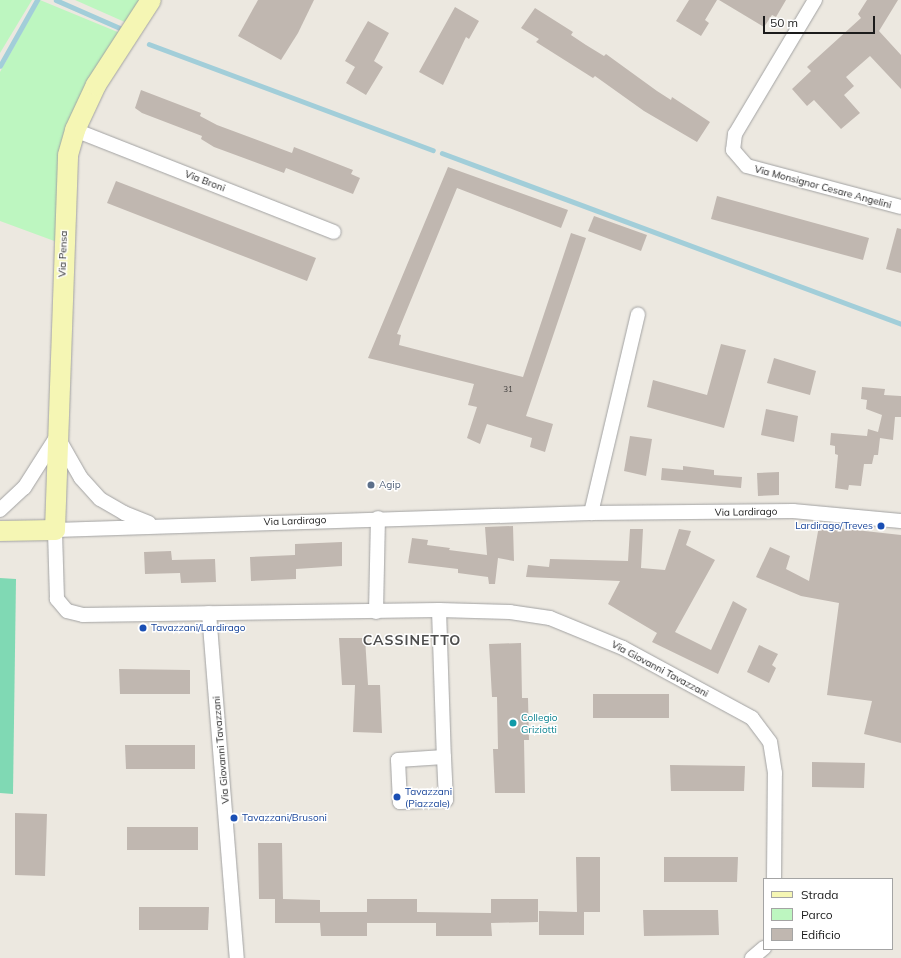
<!DOCTYPE html>
<html>
<head>
<meta charset="utf-8">
<style>
  body { margin:0 }
  #map { position:relative; width:901px; height:958px; overflow:hidden; background:#ece8e0; font-family:Mulish,sans-serif }
  div>[style] { position:absolute }
  [style*='--x'] { left:calc(var(--x)*1px); top:calc(var(--y)*1px); width:calc(var(--w)*1px); rotate:calc(var(--a)*1deg) }
  .park>* { inset:0; background:#bdf6c0 }
  .pitch>* { inset:0; background:#80d9b4 }
  .stream>* { height:4.5px; margin:-2.25px; padding:0 2.25px; transform-origin:2.25px; border-radius:2.25px; background:#a2ced9 }
  .building>* { inset:0; background:#c0b7b0 }
  .roads { filter:drop-shadow(0 0 1px #a2a2a2) drop-shadow(0 0 1px #a2a2a2) }
  .street>* { height:14px; margin:-7px; padding:0 7px; transform-origin:7px; border-radius:7px; background:#fff }
  .secondary>* { height:20px; margin:-10px; padding:0 10px; transform-origin:10px; border-radius:10px; background:#f5f6b4 }
  .dots>* { width:11px; height:11px; translate:-50% -50%; box-sizing:border-box; border:2px solid #fff; border-radius:50% }
  span { translate:-50% -50%; white-space:nowrap; text-align:center; line-height:1.15; -webkit-text-stroke:3px #fff; paint-order:stroke }
  .number-label { font-size:8px; color:#444240 }
  .number-label span { -webkit-text-stroke-width:0 }
  .street-label { font-size:10px; color:#1b1b1b }
  .service-label { font-size:10px; color:#4e5e75 }
  .left { translate:0 -50%; text-align:left }
  .transit-label { font-size:10px; color:#164399 }
  .right { translate:-100% -50%; text-align:right }
  .culture-label { font-size:10px; color:#0d838f }
  .district-label { font-size:14px; color:#4e4e4e; font-weight:700; letter-spacing:1px }
  .legend { position:absolute; left:763px; top:878px; width:130px; height:72px; box-sizing:border-box; background:#fff; border:1px solid #a4a4a4; margin:0; padding:5px 7px; list-style:none; font-size:12px; color:#1b1b1b }
  .legend li { display:flex; align-items:center; gap:8px; height:20px }
  .legend b { width:20px; border:1px solid #a4a4a4 }
  .scale { position:absolute; left:763px; top:16px; width:112px; height:18px; box-sizing:border-box; border:2px solid #1b1b1b; border-top:0; padding-left:5px; font-size:12px; line-height:14px; white-space:nowrap; color:#1b1b1b; -webkit-text-stroke:3px #fff; paint-order:stroke }
</style>
</head>
<body>
<div id="map">
  <div class="park">
    <div style="clip-path:polygon(0 0,32px 0,0 53px)"></div>
    <div style="clip-path:polygon(40px 0,120px 33px,84px 91px,57px 242px,0 221px,0 72px)"></div>
    <div style="clip-path:polygon(75px 0,142px 0,127px 23px)"></div>
  </div>
  <div class="pitch">
    <div style="clip-path:polygon(0 578px,16px 579px,13px 794px,0 793px)"></div>
  </div>
  <div class="stream">
    <div style="--x:56;--y:0;--w:70;--a:23.6"></div>
    <div style="--x:149;--y:44;--w:303;--a:20.5"></div>
    <div style="--x:0;--y:66;--w:76;--a:-60.7"></div>
    <div style="--x:442;--y:153;--w:490;--a:20.4"></div>
  </div>
  <div class="building">
    <div style="clip-path:polygon(258px 0,314px 0,298px 33px,281px 60px,238px 36px)"></div>
    <div style="clip-path:polygon(689px 0,717px 0,705px 20px,709px 23px,701px 36px,676px 21px)"></div>
    <div style="clip-path:polygon(719px 0,786px 0,776px 17px,772px 15px,764px 27px)"></div>
    <div style="clip-path:polygon(867px 0,898px 0,879px 31px,901px 55px,901px 89px,870px 56px,846px 77px,854px 86px,844px 95px,860px 113px,841px 129px,814px 100px,807px 106px,792px 89px,811px 71px,807px 67px,861px 18px,858px 14px)"></div>
    <div style="clip-path:polygon(455px 7px,479px 21px,469px 39px,466px 37px,443px 85px,419px 72px)"></div>
    <div style="clip-path:polygon(535px 8px,573px 32px,571px 35px,586px 45px,604px 56px,606px 54px,657px 91px,671px 100px,672px 97px,710px 122px,697px 142px,644px 111px,595px 76px,593px 78px,536px 42px,539px 39px,521px 28px)"></div>
    <div style="clip-path:polygon(368px 21px,389px 33px,374px 61px,383px 67px,366px 95px,346px 83px,355px 67px,345px 61px)"></div>
    <div style="clip-path:polygon(141px 90px,201px 113px,200px 116px,217px 125px,292px 153px,294px 147px,353px 170px,351px 174px,360px 178px,353px 194px,286px 168px,284px 173px,214px 147px,201px 139px,202px 136px,142px 113px,135px 108px)"></div>
    <div style="clip-path:polygon(448px 167px,568px 210px,561px 228px,457px 188px,397px 334px,401px 335px,399px 345px,523px 377px,571px 233px,586px 238px,526px 416px,553px 424px,545px 452px,530px 447px,532px 438px,487px 424px,480px 444px,467px 438px,477px 407px,468px 405px,474px 384px,368px 358px)"></div>
    <div style="clip-path:polygon(116px 181px,316px 258px,307px 281px,107px 203px)"></div>
    <div style="clip-path:polygon(717px 196px,869px 238px,863px 260px,711px 219px)"></div>
    <div style="clip-path:polygon(594px 216px,647px 235px,641px 251px,588px 231px)"></div>
    <div style="clip-path:polygon(897px 228px,901px 229px,901px 273px,886px 269px)"></div>
    <div style="clip-path:polygon(721px 344px,746px 350px,724px 428px,647px 407px,653px 380px,707px 395px)"></div>
    <div style="clip-path:polygon(774px 358px,816px 371px,810px 395px,767px 383px)"></div>
    <div style="clip-path:polygon(862px 387px,885px 389px,884px 395px,901px 396px,901px 417px,895px 417px,893px 440px,880px 438px,878px 455px,874px 455px,872px 464px,864px 464px,861px 486px,849px 485px,848px 490px,835px 488px,838px 455px,835px 454px,835px 446px,830px 445px,831px 433px,867px 436px,868px 429px,878px 432px,882px 415px,866px 409px,867px 400px,861px 399px)"></div>
    <div style="clip-path:polygon(766px 409px,798px 416px,794px 442px,761px 435px)"></div>
    <div style="clip-path:polygon(630px 436px,652px 439px,646px 476px,624px 471px)"></div>
    <div style="clip-path:polygon(683px 466px,714px 470px,714px 475px,742px 477px,741px 488px,661px 480px,662px 468px,683px 470px)"></div>
    <div style="clip-path:polygon(779px 472px,779px 495px,758px 496px,757px 473px)"></div>
    <div style="clip-path:polygon(513px 526px,514px 561px,498px 558px,495px 584px,489px 584px,488px 577px,458px 573px,458px 569px,408px 563px,412px 538px,428px 540px,427px 545px,450px 548px,449px 550px,487px 555px,485px 527px)"></div>
    <div style="clip-path:polygon(819px 526px,901px 535px,901px 743px,864px 734px,872px 701px,827px 695px,839px 603px,801px 596px,756px 577px,770px 547px,790px 556px,786px 569px,809px 581px)"></div>
    <div style="clip-path:polygon(630px 529px,643px 529px,641px 568px,665px 570px,679px 529px,691px 531px,686px 545px,715px 560px,675px 632px,711px 650px,733px 601px,747px 609px,718px 674px,652px 642px,657px 633px,608px 604px,620px 581px,526px 577px,528px 565px,549px 567px,550px 559px,628px 561px)"></div>
    <div style="clip-path:polygon(342px 542px,342px 566px,296px 569px,296px 579px,251px 581px,250px 557px,295px 555px,295px 544px)"></div>
    <div style="clip-path:polygon(171px 551px,172px 560px,215px 559px,216px 582px,181px 583px,180px 573px,145px 574px,144px 552px)"></div>
    <div style="clip-path:polygon(339px 638px,365px 638px,368px 685px,380px 685px,382px 733px,353px 732px,355px 685px,342px 685px)"></div>
    <div style="clip-path:polygon(521px 643px,522px 698px,528px 698px,529px 740px,524px 740px,525px 793px,495px 793px,493px 749px,498px 749px,497px 697px,492px 697px,489px 644px)"></div>
    <div style="clip-path:polygon(759px 645px,778px 654px,772px 665px,776px 668px,769px 683px,747px 672px)"></div>
    <div style="clip-path:polygon(119px 669px,190px 670px,190px 694px,120px 694px)"></div>
    <div style="clip-path:polygon(593px 694px,669px 694px,669px 718px,593px 718px)"></div>
    <div style="clip-path:polygon(125px 745px,195px 745px,195px 769px,126px 769px)"></div>
    <div style="clip-path:polygon(812px 762px,865px 763px,864px 788px,812px 787px)"></div>
    <div style="clip-path:polygon(670px 765px,745px 766px,744px 791px,671px 791px)"></div>
    <div style="clip-path:polygon(15px 813px,47px 814px,45px 876px,15px 875px)"></div>
    <div style="clip-path:polygon(127px 827px,198px 827px,198px 850px,127px 850px)"></div>
    <div style="clip-path:polygon(258px 843px,282px 843px,283px 899px,320px 900px,320px 912px,367px 912px,367px 899px,417px 899px,417px 912px,491px 913px,491px 899px,538px 899px,538px 922px,491px 923px,492px 936px,436px 936px,436px 923px,367px 923px,367px 936px,321px 936px,320px 923px,275px 923px,275px 899px,259px 899px)"></div>
    <div style="clip-path:polygon(576px 857px,600px 857px,600px 912px,584px 912px,584px 935px,539px 935px,539px 911px,577px 912px)"></div>
    <div style="clip-path:polygon(664px 857px,738px 857px,737px 882px,664px 882px)"></div>
    <div style="clip-path:polygon(139px 907px,209px 907px,208px 930px,139px 930px)"></div>
    <div style="clip-path:polygon(643px 910px,718px 910px,719px 935px,644px 936px)"></div>
  </div>
  <div class="roads">
    <div class="street">
      <div style="--x:815;--y:0;--w:156;--a:120.8"></div>
      <div style="--x:735;--y:134;--w:16;--a:97"></div>
      <div style="--x:733;--y:150;--w:21;--a:49"></div>
      <div style="--x:747;--y:166;--w:159;--a:14.9"></div>
      <div style="--x:75;--y:130;--w:278;--a:21.5"></div>
      <div style="--x:0;--y:510;--w:33;--a:-43"></div>
      <div style="--x:24;--y:488;--w:62;--a:-57.6"></div>
      <div style="--x:57;--y:436;--w:48;--a:60.3"></div>
      <div style="--x:81;--y:478;--w:28;--a:48"></div>
      <div style="--x:100;--y:499;--w:28;--a:30"></div>
      <div style="--x:124;--y:513;--w:27;--a:22"></div>
      <div style="--x:591;--y:513;--w:204;--a:-76.7"></div>
      <div style="--x:439;--y:610;--w:147;--a:88.1"></div>
      <div style="--x:444;--y:757;--w:46;--a:176.3"></div>
      <div style="--x:398;--y:760;--w:42;--a:87.3"></div>
      <div style="--x:400;--y:802;--w:46;--a:-2.5"></div>
      <div style="--x:446;--y:800;--w:43;--a:-92.7"></div>
      <div style="--x:376;--y:612;--w:94;--a:-88.8"></div>
      <div style="--x:209;--y:613;--w:346;--a:85.4"></div>
      <div style="--x:774;--y:879;--w:106;--a:-89.5"></div>
      <div style="--x:775;--y:773;--w:31;--a:-99"></div>
      <div style="--x:770;--y:742;--w:30;--a:-127"></div>
      <div style="--x:752;--y:718;--w:147;--a:-151.5"></div>
      <div style="--x:623;--y:648;--w:79;--a:-157.7"></div>
      <div style="--x:550;--y:618;--w:40;--a:-171.5"></div>
      <div style="--x:510;--y:612;--w:71;--a:-178.4"></div>
      <div style="--x:439;--y:610;--w:356;--a:179.2"></div>
      <div style="--x:83;--y:615;--w:16;--a:-166"></div>
      <div style="--x:67;--y:611;--w:16;--a:-130"></div>
      <div style="--x:57;--y:599;--w:69;--a:-91.7"></div>
      <div style="--x:55;--y:530;--w:536;--a:-1.82"></div>
      <div style="--x:591;--y:513;--w:202;--a:-0.6"></div>
      <div style="--x:793;--y:511;--w:108;--a:5.3"></div>
      <div style="--x:752;--y:958;--w:16;--a:-40"></div>
    </div>
    <div class="secondary">
      <div style="--x:0;--y:531;--w:55;--a:-1"></div>
      <div style="--x:55;--y:530;--w:375;--a:-88"></div>
      <div style="--x:68;--y:155;--w:26;--a:-74"></div>
      <div style="--x:75;--y:130;--w:50;--a:-65"></div>
      <div style="--x:96;--y:85;--w:101;--a:-57.1"></div>
    </div>
  </div>
  <div class="dots">
    <div style="left:371px;top:485px;background:#5c6f8a"></div>
    <div style="left:881px;top:526px;background:#1a4fb4"></div>
    <div style="left:143px;top:628px;background:#1a4fb4"></div>
    <div style="left:513px;top:723px;background:#0f9aa8"></div>
    <div style="left:397px;top:797px;background:#1a4fb4"></div>
    <div style="left:234px;top:818px;background:#1a4fb4"></div>
  </div>
  <div class="number-label">
    <span style="left:508px;top:390px">31</span>
  </div>
  <div class="street-label">
    <span style="left:205px;top:181px;rotate:21deg">Via Broni</span>
    <span style="left:823px;top:187px;rotate:15deg">Via Monsignor Cesare Angelini</span>
    <span style="left:63px;top:254px;rotate:-88deg">Via Pensa</span>
    <span style="left:746px;top:512px;rotate:-1deg">Via Lardirago</span>
    <span style="left:295px;top:521px;rotate:-2deg">Via Lardirago</span>
    <span style="left:660px;top:669px;rotate:28deg">Via Giovanni Tavazzani</span>
    <span style="left:221px;top:750px;rotate:-95deg">Via Giovanni Tavazzani</span>
  </div>
  <div class="service-label">
    <span class="left" style="left:379px;top:485px">Agip</span>
  </div>
  <div class="transit-label">
    <span class="right" style="left:873px;top:526px">Lardirago/Treves</span>
    <span class="left" style="left:151px;top:628px">Tavazzani/Lardirago</span>
    <span class="left" style="left:405px;top:797px">Tavazzani<br>(Piazzale)</span>
    <span class="left" style="left:242px;top:818px">Tavazzani/Brusoni</span>
  </div>
  <div class="culture-label">
    <span class="left" style="left:521px;top:723px">Collegio<br>Griziotti</span>
  </div>
  <div class="district-label">
    <span style="left:412px;top:640px">CASSINETTO</span>
  </div>
  <ul class="legend">
  <li><b style="height:5px;background:#f5f6b4"></b>Strada</li>
  <li><b style="height:11px;background:#bdf6c0"></b>Parco</li>
  <li><b style="height:11px;background:#c0b7b0"></b>Edificio</li>
  </ul>
  <div class="scale">50 m</div>
</div>
</body>
</html>
